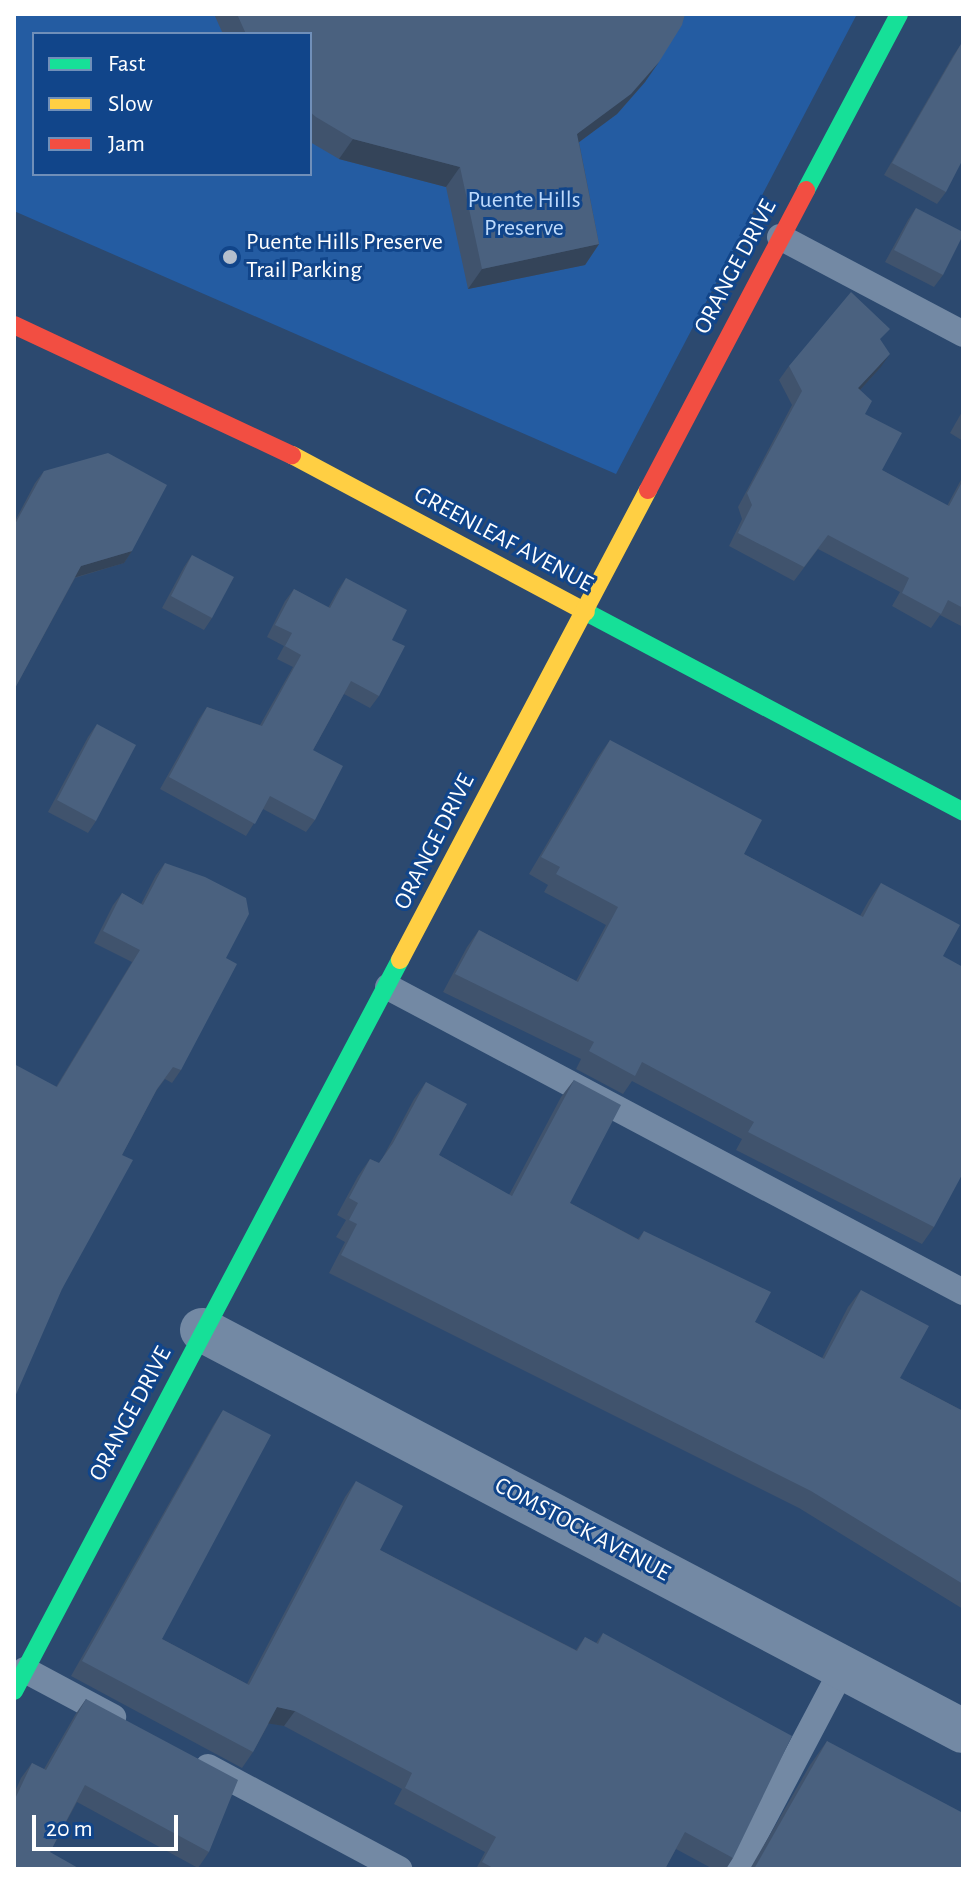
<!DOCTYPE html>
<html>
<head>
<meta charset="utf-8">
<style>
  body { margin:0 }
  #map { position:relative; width:977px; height:1883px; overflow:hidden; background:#2c496f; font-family:"Alegreya Sans",sans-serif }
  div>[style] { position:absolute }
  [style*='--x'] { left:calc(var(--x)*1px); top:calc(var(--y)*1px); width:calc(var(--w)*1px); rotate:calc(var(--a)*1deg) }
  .green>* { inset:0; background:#245ca2 }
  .lane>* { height:26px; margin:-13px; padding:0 13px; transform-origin:13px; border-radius:13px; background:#7389a4 }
  .street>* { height:44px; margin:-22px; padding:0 22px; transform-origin:22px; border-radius:22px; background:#7389a4 }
  .fast>* { height:18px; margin:-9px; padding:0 9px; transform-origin:9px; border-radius:9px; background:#16e098 }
  .slow>* { height:18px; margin:-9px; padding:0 9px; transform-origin:9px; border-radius:9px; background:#ffcf43 }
  .jam>* { height:18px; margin:-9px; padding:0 9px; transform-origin:9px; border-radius:9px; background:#f24e42 }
  .wall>* { inset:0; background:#40536d }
  .shaded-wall>* { inset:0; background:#344459 }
  .building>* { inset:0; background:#4a617f }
  .dots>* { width:22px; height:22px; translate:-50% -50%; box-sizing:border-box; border:4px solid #11458a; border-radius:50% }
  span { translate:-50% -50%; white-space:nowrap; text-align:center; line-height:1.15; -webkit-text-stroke:6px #11458a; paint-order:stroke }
  .park-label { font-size:24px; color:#bedafc }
  .poi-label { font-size:24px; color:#fff }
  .left { translate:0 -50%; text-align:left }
  .street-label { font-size:24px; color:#fff }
  .frame { position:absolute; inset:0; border:16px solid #fff; pointer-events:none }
  .legend { position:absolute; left:32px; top:32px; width:280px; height:144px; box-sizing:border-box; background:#11458a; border:2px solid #708fb9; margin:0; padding:10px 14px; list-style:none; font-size:24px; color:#fff }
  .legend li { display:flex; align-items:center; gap:16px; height:40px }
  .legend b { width:40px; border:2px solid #708fb9 }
  .scale { position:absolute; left:32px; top:1815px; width:146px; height:36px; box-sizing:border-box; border:4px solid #fff; border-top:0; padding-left:10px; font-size:24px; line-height:28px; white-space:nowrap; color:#fff; -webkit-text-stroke:6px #11458a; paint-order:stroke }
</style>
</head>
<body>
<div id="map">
  <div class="green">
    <div style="clip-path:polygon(evenodd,14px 14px,857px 14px,616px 474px,14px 211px,14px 14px,34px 34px,310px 34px,310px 174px,34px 174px,34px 34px)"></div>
  </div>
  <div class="lane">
    <div style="--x:780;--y:237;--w:207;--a:27.9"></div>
    <div style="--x:388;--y:987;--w:651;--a:27.94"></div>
    <div style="--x:25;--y:1670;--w:100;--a:28.1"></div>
    <div style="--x:208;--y:1767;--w:217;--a:28.1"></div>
    <div style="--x:737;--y:1869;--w:227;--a:-62.2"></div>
  </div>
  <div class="street">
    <div style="--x:202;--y:1330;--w:860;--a:27.79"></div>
  </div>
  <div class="fast">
    <div style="--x:806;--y:190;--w:199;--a:-62.1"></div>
    <div style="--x:586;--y:612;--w:427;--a:27.9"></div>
    <div style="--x:14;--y:1691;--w:827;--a:-62.16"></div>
  </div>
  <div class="slow">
    <div style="--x:292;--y:455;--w:333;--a:28.1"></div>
    <div style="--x:400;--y:960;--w:531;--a:-62.18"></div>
  </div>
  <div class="jam">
    <div style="--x:14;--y:325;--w:307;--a:25.1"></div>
    <div style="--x:648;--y:490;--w:339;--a:-62.2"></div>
  </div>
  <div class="wall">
    <div style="clip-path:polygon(214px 14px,685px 14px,645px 82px,617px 114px,579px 142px,599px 244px,585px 265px,468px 289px,446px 187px,339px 159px,310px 142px,310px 34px,223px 34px)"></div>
    <div style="clip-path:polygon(961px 44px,946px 192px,937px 204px,884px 175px,953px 56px)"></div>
    <div style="clip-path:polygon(916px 208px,943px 275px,934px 287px,885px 262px,908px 220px)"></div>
    <div style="clip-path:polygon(881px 341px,880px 368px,860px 390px,865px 414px,882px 470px,947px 506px,963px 476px,963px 627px,940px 615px,931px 628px,892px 606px,900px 592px,818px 549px,794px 581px,729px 546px,742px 519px,738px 507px,792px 405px,779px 380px,789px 366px)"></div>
    <div style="clip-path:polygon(963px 410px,963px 441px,950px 433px)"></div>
    <div style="clip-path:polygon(44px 471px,132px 551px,124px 563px,75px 578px,14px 690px,14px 523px,35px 483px)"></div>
    <div style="clip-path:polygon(192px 555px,212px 618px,204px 630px,162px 608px,184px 567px)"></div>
    <div style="clip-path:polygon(346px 578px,392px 640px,379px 696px,370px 708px,344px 694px,313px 750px,315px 820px,306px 832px,263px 809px,246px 836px,160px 789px,199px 719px,207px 707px,260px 725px,293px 667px,277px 659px,284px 646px,267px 637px,285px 601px,294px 589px,328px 608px,338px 590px)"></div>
    <div style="clip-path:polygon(97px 724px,96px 821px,88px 833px,48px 812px,88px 737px)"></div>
    <div style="clip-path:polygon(610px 740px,744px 854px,860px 916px,869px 900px,881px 883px,943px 956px,934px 1227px,922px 1244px,736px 1150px,742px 1139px,632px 1081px,623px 1094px,576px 1069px,581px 1059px,443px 992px,467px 947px,479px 930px,576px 981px,606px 925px,544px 892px,548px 885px,529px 874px,598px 757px)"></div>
    <div style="clip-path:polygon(165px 863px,226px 958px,181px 1070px,172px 1083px,165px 1079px,156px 1091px,122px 1155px,62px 1289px,56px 1087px,132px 962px,94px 943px,113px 905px,122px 893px,141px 904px,156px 875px)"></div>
    <div style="clip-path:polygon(574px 1080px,570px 1203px,638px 1239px,644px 1231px,755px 1322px,822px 1358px,848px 1307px,861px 1290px,900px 1378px,963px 1411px,963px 1609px,799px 1508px,329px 1273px,345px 1242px,336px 1237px,346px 1220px,337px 1215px,358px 1176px,370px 1159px,379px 1163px,382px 1159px,414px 1099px,426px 1082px,439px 1155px,509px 1195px,561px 1097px)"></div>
    <div style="clip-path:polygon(223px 1410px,162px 1639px,247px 1684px,345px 1497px,356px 1481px,380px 1550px,576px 1650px,585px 1637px,596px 1643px,603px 1633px,733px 1858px,726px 1869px,713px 1869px,676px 1849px,665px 1869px,476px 1869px,485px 1852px,394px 1804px,402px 1789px,284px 1726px,269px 1723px,253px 1752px,242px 1768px,71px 1676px,213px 1426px)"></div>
    <div style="clip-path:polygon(86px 1699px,209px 1852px,198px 1868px,77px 1802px,50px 1852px,14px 1869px,14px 1794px,21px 1778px,32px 1763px,44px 1769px,75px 1715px)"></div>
    <div style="clip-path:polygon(827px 1741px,963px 1869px,750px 1869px,810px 1765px)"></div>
  </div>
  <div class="shaded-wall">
    <div style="clip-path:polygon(659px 62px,645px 82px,617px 114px,563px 154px,577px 134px)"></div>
    <div style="clip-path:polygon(353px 139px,460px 167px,446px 187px,339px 159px)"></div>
    <div style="clip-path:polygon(599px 244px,585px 265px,468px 289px,482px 269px)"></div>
    <div style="clip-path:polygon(890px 354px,880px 368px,849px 402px,858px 388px)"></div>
    <div style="clip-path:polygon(132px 551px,124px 563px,73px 578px,81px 566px)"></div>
    <div style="clip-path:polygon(277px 1707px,295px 1711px,284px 1726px,266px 1723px)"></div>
  </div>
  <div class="building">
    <div style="clip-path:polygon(237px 14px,685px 14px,682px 25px,659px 62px,631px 94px,577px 134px,599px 244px,482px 269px,460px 167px,353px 139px,316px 117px,310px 112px,310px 34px,246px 34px)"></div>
    <div style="clip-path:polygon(961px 44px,963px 45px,963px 159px,946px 192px,892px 163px)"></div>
    <div style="clip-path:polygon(916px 208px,963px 232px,963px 235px,943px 275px,894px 250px)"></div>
    <div style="clip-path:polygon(851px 292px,890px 329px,880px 339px,890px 354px,858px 388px,872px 401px,865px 414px,902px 433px,882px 470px,949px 506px,963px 480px,963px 608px,948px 600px,941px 614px,902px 593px,909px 578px,828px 535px,804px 567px,738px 533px,752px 505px,747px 493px,802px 391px,789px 366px)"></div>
    <div style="clip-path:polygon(108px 453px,167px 485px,132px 551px,81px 566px,14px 690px,14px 526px,44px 471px)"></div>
    <div style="clip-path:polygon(192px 555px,234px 577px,212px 618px,171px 596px)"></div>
    <div style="clip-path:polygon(346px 578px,407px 610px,392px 640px,405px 646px,379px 696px,351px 681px,313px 750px,343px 766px,315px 820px,270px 796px,255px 824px,169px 777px,207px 707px,262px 726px,301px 655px,285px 646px,292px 633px,275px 625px,294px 589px,330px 608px)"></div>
    <div style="clip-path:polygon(97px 724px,136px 745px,96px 821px,57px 800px)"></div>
    <div style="clip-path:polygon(610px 740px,762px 820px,744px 854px,863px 917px,881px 883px,960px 925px,943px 956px,963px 967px,963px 1173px,934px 1227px,748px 1132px,754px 1122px,642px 1062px,635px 1076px,589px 1051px,594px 1042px,455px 974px,479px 930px,578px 982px,618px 907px,556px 874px,560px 867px,541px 857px)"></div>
    <div style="clip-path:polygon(165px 863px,205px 877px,246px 898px,249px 914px,226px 958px,237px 964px,181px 1070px,173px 1067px,157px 1089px,122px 1155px,133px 1160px,62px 1289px,14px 1399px,14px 1064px,57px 1087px,140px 950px,103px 931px,122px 893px,143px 905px)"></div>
    <div style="clip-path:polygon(574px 1080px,621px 1105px,570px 1203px,639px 1240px,644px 1231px,771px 1292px,755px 1322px,824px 1359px,861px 1290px,929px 1326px,900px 1378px,963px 1411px,963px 1584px,811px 1491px,341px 1255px,357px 1224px,349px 1220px,358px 1203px,349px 1198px,370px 1159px,379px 1163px,393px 1143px,426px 1082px,467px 1104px,439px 1155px,512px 1196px)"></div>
    <div style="clip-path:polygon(223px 1410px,271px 1435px,162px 1639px,249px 1685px,356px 1481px,403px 1506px,380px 1550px,577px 1651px,585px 1637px,598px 1644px,603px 1633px,792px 1736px,733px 1858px,685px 1832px,665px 1869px,495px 1869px,482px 1862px,496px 1837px,405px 1788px,412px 1773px,295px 1711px,277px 1707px,253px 1752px,82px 1661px)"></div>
    <div style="clip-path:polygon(86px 1699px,238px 1780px,209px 1852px,85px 1785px,50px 1852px,80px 1869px,14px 1869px,14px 1801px,32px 1763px,46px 1770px)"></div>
    <div style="clip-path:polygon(827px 1741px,963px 1813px,963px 1869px,754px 1869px)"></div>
  </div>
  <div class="dots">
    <div style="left:230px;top:257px;background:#b5bfcd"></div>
  </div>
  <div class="park-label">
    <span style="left:524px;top:215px">Puente Hills<br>Preserve</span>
  </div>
  <div class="poi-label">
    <span class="left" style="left:246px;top:257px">Puente Hills Preserve<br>Trail Parking</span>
  </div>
  <div class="street-label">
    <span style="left:736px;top:267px;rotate:-62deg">ORANGE DRIVE</span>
    <span style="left:503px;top:540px;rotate:28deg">GREENLEAF AVENUE</span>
    <span style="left:435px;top:842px;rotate:-63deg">ORANGE DRIVE</span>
    <span style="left:131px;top:1414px;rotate:-62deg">ORANGE DRIVE</span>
    <span style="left:582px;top:1530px;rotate:28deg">COMSTOCK AVENUE</span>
  </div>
  <div class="frame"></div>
  <ul class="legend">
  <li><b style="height:10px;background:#16e098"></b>Fast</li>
  <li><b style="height:10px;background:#ffcf43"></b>Slow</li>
  <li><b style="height:10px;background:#f24e42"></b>Jam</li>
  </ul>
  <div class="scale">20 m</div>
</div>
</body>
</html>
